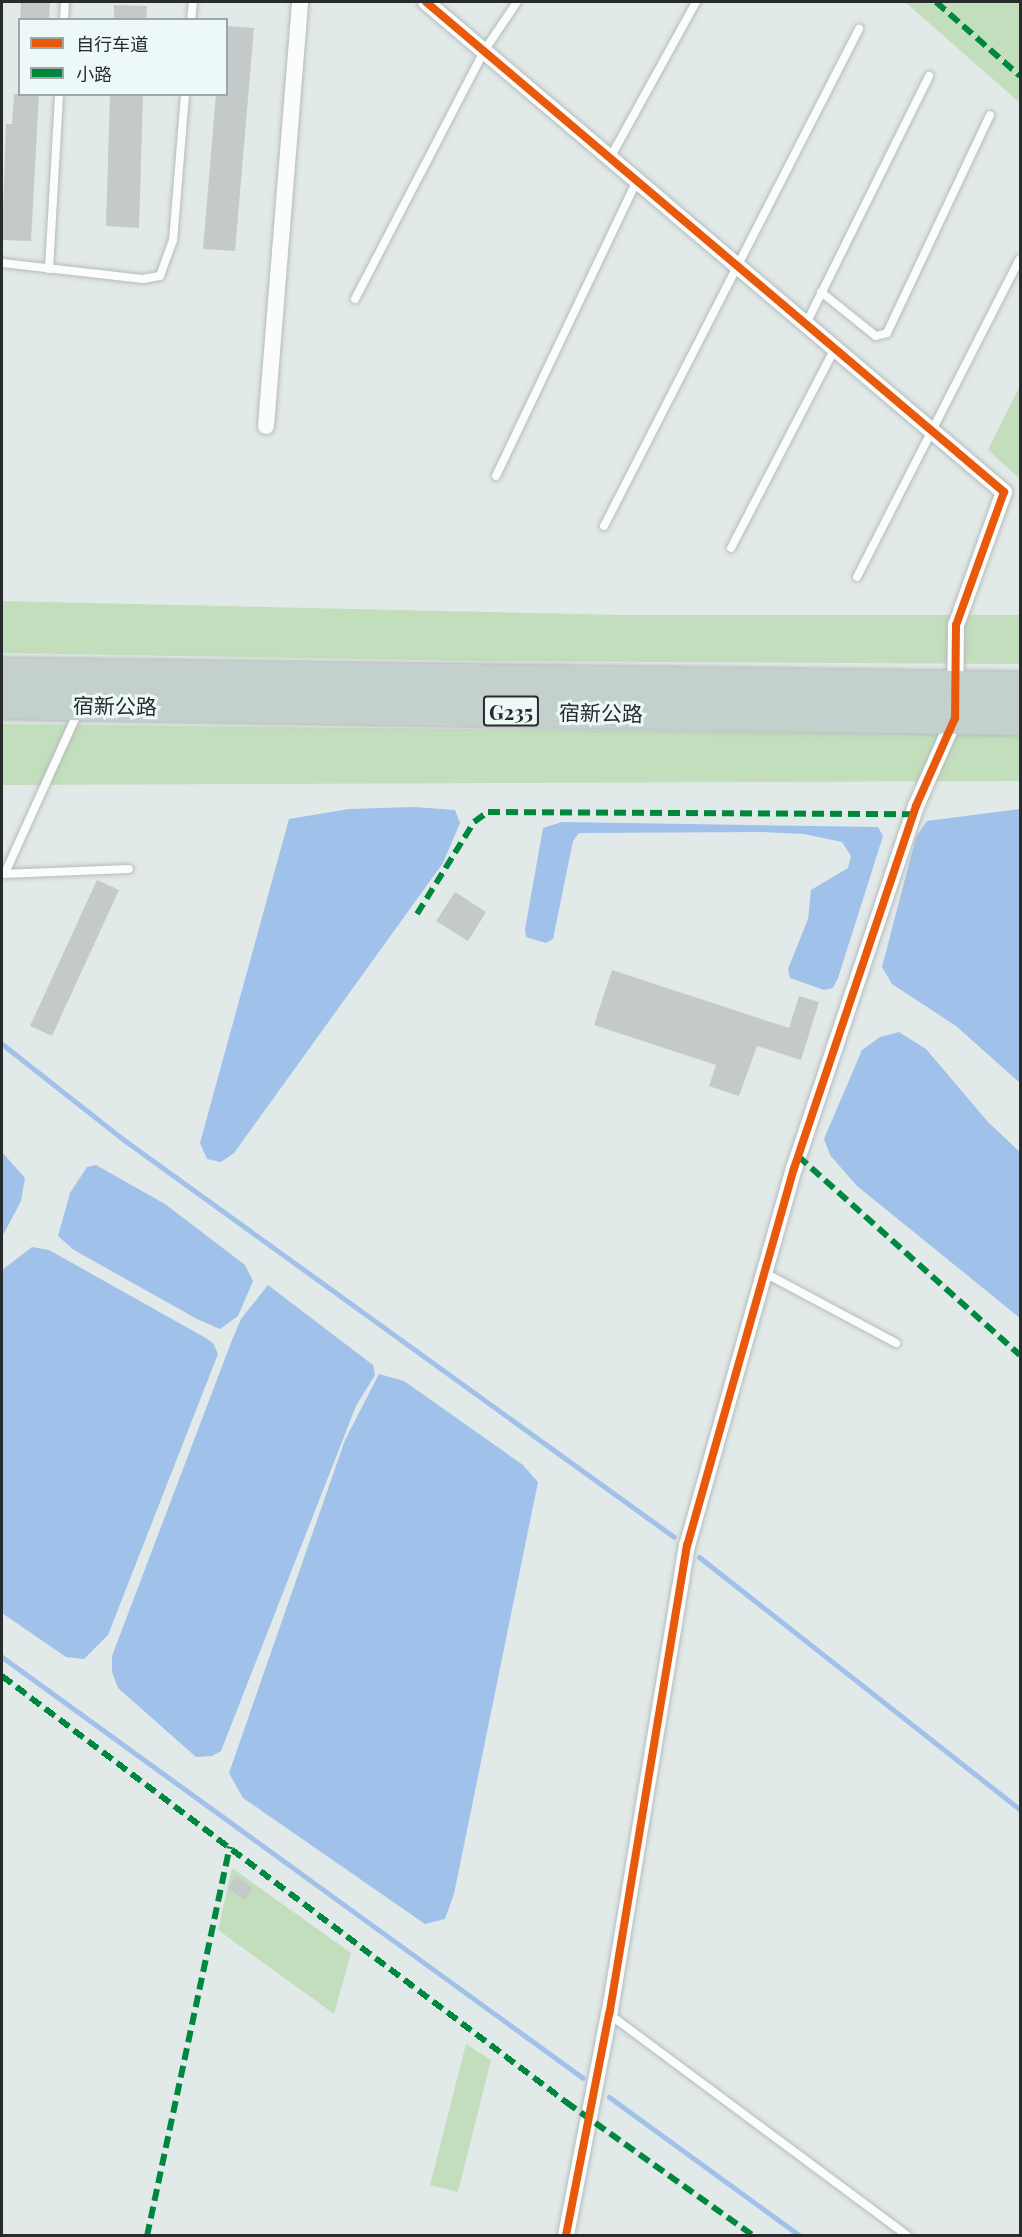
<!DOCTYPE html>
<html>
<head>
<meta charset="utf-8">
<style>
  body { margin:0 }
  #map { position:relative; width:1022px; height:2237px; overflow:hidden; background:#e2e9e9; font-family:"Playfair Display","Noto Sans SC",serif }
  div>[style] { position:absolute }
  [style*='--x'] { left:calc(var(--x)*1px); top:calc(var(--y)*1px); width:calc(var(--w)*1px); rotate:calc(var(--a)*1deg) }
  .green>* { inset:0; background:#c3debc }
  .water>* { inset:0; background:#a0c1ea }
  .stream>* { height:5px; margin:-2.5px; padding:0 2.5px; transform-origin:2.5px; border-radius:2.5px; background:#a0c1ea }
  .building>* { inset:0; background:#c4c9ca }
  .roads { filter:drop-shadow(0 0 2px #b7bbbb) drop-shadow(0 0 2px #b7bbbb) }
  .lane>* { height:8px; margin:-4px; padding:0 4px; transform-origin:4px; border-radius:4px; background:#fbfcfc }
  .street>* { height:16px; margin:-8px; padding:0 8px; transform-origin:8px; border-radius:8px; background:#fbfcfc }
  .highway>* { height:32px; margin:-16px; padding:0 16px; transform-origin:16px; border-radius:16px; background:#c3d0cb }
  .quiet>* { height:6px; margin-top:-3px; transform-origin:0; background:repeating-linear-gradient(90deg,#00873e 0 12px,transparent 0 18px) }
  .cycleway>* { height:8px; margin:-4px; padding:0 4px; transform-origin:4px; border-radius:4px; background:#e8590c }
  span { translate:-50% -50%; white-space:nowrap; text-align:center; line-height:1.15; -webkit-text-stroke:6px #edf9f9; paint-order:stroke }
  .shield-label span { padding:2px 4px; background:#edf9f9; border:2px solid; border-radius:4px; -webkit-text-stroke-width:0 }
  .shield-label { font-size:20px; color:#272b2b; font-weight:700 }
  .street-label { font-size:21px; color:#272b2b }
  .frame { position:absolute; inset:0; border:3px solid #272b2b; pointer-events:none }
  .legend { position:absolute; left:18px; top:18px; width:210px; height:78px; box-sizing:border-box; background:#edf9f9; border:2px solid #9ea7a7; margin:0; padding:8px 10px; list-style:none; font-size:18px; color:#272b2b }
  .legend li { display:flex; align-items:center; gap:12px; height:30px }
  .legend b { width:30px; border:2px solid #9ea7a7 }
</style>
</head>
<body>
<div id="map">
  <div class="green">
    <div style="clip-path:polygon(905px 2px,1020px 2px,1020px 103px)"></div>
    <div style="clip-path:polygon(1020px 386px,1020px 479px,988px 450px)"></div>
    <div style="clip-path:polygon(2px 601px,623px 615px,1020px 615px,1020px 664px,474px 661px,2px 653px)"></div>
    <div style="clip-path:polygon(2px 724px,1020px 735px,1020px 781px,2px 785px)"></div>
    <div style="clip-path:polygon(232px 1868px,351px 1953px,334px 2014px,218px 1930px)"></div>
    <div style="clip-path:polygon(466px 2044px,491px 2060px,458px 2192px,430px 2185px)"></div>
  </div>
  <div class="water">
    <div style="clip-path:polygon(414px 807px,455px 810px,460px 823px,443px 863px,234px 1153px,221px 1162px,207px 1159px,200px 1143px,289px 819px,349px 809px)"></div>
    <div style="clip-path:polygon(1020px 809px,1020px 1083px,956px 1026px,892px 984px,882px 967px,916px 837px,927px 821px)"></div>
    <div style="clip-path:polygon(562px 822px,878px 827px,883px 836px,838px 978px,833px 988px,824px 990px,790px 978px,788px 969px,808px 919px,811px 890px,848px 868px,851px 856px,842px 842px,804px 834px,761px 832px,579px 833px,573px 841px,553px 939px,546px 943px,526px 937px,525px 929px,543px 828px)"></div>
    <div style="clip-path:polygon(899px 1032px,926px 1049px,988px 1122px,1020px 1152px,1020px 1318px,857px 1186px,830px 1155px,824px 1139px,862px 1050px,880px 1037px)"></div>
    <div style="clip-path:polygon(2px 1152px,25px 1178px,21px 1201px,2px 1237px)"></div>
    <div style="clip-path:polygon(96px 1165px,165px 1204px,245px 1265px,253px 1281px,238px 1316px,220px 1329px,197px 1319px,74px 1250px,58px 1236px,70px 1193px,87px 1167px)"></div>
    <div style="clip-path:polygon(32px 1247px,49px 1250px,204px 1337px,213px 1343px,218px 1354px,108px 1635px,84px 1659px,66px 1657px,2px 1613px,2px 1270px)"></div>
    <div style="clip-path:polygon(268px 1285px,373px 1365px,375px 1375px,356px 1406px,221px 1751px,212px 1756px,196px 1757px,118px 1688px,112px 1672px,112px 1656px,232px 1340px,241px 1319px)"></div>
    <div style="clip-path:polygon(379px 1374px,404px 1381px,523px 1465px,538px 1482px,454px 1894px,445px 1919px,425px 1924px,243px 1798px,229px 1773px,345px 1440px)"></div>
  </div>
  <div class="stream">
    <div style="--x:2;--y:1044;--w:155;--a:38.2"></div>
    <div style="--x:124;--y:1140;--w:678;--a:35.82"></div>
    <div style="--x:699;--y:1557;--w:409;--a:38.2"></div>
    <div style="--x:2;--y:1657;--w:717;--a:35.93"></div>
    <div style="--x:609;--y:2097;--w:236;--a:36"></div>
  </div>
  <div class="building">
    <div style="clip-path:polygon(21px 2px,50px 2px,49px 20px,20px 20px)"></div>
    <div style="clip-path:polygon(114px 5px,147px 6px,146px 20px,114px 20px)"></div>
    <div style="clip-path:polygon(226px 26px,254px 28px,235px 251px,203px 249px,216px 94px,226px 94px)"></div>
    <div style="clip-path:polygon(14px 94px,39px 94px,31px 241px,2px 240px,6px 124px,12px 124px)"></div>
    <div style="clip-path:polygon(110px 94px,143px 94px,139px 228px,106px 226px)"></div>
    <div style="clip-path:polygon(97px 880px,119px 890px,52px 1036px,30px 1026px)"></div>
    <div style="clip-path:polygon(455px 892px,486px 912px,468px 941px,436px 921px)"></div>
    <div style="clip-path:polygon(612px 970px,789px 1028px,799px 996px,819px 1002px,801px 1060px,757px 1046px,739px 1096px,709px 1086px,716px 1065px,594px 1025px)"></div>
    <div style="clip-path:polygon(236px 1876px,253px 1888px,245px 1900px,228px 1888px)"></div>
  </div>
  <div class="roads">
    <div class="lane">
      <div style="--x:64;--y:20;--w:18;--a:-87"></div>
      <div style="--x:191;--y:20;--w:18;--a:-84"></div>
      <div style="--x:610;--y:158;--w:178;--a:-61.1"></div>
      <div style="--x:2;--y:263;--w:142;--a:6.5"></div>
      <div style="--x:143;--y:279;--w:17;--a:-10"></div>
      <div style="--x:160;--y:276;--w:37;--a:-70"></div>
      <div style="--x:173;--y:241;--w:147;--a:-85.3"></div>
      <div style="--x:49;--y:269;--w:175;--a:-86.7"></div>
      <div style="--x:821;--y:292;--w:70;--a:38.7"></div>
      <div style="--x:876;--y:336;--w:11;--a:-15"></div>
      <div style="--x:887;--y:333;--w:241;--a:-64.7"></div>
      <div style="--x:355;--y:299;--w:280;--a:-62.5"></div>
      <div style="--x:484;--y:51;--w:59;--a:-56"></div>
      <div style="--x:806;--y:324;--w:277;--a:-63.6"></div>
      <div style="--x:496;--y:476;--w:328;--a:-64.5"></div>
      <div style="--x:604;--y:526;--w:559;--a:-62.84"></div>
      <div style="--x:731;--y:548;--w:225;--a:-62.5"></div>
      <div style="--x:857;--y:577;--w:357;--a:-62.9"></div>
      <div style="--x:5;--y:873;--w:179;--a:-65.6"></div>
      <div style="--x:2;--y:874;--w:127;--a:-2.3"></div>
      <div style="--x:763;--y:1272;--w:151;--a:28.1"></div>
      <div style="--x:609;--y:2014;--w:372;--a:36.6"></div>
    </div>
    <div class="street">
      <div style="--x:426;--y:2;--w:758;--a:40.29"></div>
      <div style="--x:1004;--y:492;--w:141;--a:109.8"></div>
      <div style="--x:956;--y:625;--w:93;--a:90.6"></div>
      <div style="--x:955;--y:718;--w:96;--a:113.9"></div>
      <div style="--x:916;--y:806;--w:382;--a:108.6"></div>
      <div style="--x:794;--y:1168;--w:392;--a:105.8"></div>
      <div style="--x:687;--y:1545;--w:475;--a:99.4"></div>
      <div style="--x:609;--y:2014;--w:226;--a:101"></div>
      <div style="--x:266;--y:426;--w:425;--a:-85.4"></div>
    </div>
    <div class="highway">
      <div style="--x:2;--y:674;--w:1018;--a:0.79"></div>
      <div style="--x:2;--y:703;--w:1018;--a:0.9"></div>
    </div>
  </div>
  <div class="quiet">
    <div style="--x:936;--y:2;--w:112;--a:41.4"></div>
    <div style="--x:417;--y:914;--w:108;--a:-58.2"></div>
    <div style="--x:474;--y:822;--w:17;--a:-36"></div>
    <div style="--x:488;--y:812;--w:426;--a:0.3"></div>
    <div style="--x:798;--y:1156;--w:298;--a:41.9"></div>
    <div style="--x:2;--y:1676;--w:707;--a:37.06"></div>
    <div style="--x:566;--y:2102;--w:231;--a:35.5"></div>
    <div style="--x:147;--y:2236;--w:398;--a:-78"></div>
  </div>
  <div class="cycleway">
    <div style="--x:426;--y:2;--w:758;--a:40.29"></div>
    <div style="--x:1004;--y:492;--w:141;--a:109.8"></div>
    <div style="--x:956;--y:625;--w:93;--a:90.6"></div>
    <div style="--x:955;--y:718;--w:96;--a:113.9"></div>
    <div style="--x:916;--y:806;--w:382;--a:108.6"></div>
    <div style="--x:794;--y:1168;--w:392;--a:105.8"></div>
    <div style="--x:687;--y:1545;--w:475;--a:99.4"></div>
    <div style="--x:609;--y:2014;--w:226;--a:101"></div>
  </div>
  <div class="shield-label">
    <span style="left:511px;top:711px">G235</span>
  </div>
  <div class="street-label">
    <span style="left:115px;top:705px;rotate:1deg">宿新公路</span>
    <span style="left:601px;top:712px;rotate:1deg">宿新公路</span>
  </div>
  <div class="frame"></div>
  <ul class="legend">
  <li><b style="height:8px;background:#e8590c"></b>自行车道</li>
  <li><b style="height:8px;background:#00873e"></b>小路</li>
  </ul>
</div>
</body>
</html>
